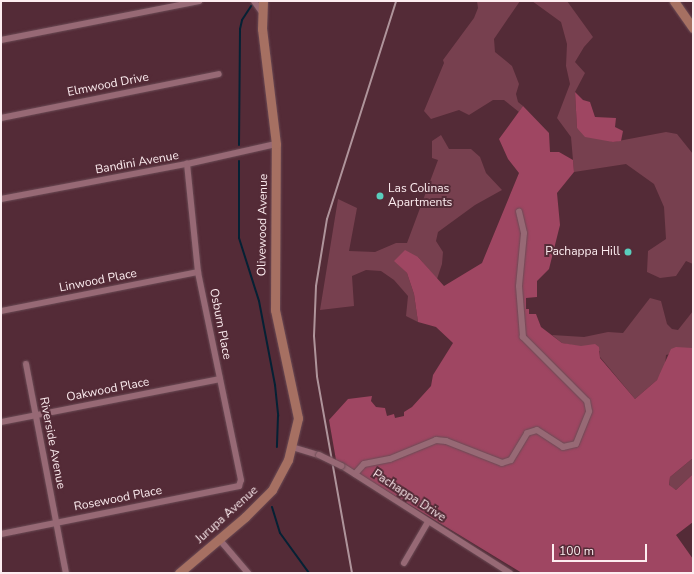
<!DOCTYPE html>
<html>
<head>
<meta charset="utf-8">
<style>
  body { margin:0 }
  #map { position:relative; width:694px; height:574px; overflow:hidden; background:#542b37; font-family:"Nunito Sans",sans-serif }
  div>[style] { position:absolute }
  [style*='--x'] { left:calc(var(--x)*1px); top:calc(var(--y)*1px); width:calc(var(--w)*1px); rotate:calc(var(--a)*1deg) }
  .green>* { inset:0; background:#77404f }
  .forest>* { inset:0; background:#9f4662 }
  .stream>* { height:2px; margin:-1px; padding:0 1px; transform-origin:1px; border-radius:1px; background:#052134 }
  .roads { filter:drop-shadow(0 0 1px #6b4b55) drop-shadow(0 0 1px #6b4b55) }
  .street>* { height:6px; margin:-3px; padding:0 3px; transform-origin:3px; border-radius:3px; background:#976975 }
  .secondary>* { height:9px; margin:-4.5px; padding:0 4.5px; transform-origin:4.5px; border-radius:4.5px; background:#a67062 }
  .rail>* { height:2px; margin:-1px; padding:0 1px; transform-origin:1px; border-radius:1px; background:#af949b }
  .bridges { filter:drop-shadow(0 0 1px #6b4b55) drop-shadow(0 0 1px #6b4b55) }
  .street-bridge>* { height:6px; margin:-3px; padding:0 3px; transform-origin:3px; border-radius:3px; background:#976975 }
  .dots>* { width:11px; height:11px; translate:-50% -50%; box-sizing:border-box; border:2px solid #542b37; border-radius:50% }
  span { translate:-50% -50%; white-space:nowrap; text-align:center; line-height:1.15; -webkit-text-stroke:4px #542b37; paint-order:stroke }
  .street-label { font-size:12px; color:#fdedf0 }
  .poi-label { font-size:12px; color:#fdedf0 }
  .left { translate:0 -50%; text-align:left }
  .right { translate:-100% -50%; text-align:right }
  .frame { position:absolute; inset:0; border:2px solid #fdedf0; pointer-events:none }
  .scale { position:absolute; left:552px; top:544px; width:95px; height:18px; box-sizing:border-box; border:2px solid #fdedf0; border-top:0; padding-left:5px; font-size:12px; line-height:14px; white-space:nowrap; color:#fdedf0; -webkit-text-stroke:3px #542b37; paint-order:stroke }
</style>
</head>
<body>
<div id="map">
  <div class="green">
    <div style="clip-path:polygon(477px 1px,520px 1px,494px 39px,495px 52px,512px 66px,519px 84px,516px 94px,518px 102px,523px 106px,519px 112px,504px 100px,493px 100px,469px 115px,459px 110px,431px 119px,424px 111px,444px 63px,443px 60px,474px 18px,478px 8px)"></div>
    <div style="clip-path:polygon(532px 1px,567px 1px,593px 37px,584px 47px,575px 62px,585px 73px,575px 92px,577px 128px,613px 142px,666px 132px,677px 134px,693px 154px,693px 264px,686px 261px,676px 276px,660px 278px,647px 272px,648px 251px,666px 239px,664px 207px,654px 184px,626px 164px,574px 172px,571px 137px,557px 118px,570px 84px,566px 66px,567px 44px,561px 22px)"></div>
    <div style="clip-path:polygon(441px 135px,449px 149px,471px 149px,480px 157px,486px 173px,502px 190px,475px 205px,438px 232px,436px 241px,443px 252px,442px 264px,437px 279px,418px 257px,395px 261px,407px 273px,414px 294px,418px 322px,406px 316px,408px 296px,394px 280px,381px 271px,366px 270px,352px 276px,354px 306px,320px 310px,338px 199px,357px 208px,349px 251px,375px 252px,396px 243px,407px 243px,438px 160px,432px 158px,432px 141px)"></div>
    <div style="clip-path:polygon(650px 298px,661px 301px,667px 324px,672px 329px,678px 330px,693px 311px,693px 348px,666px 355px,665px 366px,657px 380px,635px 399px,600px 357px,600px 351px,562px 343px,552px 335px,584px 337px,608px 332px,623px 333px)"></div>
    <div style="clip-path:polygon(693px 458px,693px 474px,676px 490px,669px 486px,670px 477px)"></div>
  </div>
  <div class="forest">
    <div style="clip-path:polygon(575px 92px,583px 100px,590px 102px,595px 117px,616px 118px,615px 127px,623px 131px,621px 141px,613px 142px,585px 137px,577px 128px)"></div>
    <div style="clip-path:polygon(523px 106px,549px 133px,550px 152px,559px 152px,573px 160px,574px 172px,557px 193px,560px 225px,549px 269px,537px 281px,537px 297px,526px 298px,526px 309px,529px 309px,529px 314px,536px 314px,541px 327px,562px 343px,581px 346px,595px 344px,599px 347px,600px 358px,635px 399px,657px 380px,671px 349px,676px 347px,693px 348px,693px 458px,670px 477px,669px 485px,676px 490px,693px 474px,693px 522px,676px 535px,693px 559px,693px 573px,522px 573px,336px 460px,329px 420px,348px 399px,372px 396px,371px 401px,376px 407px,385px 408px,387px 416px,394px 414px,395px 418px,404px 416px,404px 412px,412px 407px,431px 386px,433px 375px,453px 343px,436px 327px,418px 322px,414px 294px,407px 273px,394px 261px,405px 250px,418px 257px,444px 286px,482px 263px,519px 173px,508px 159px,499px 139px)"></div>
  </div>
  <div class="stream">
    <div style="--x:239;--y:145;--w:116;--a:-89.5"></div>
    <div style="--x:240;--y:29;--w:9;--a:-77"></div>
    <div style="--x:242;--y:20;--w:17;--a:-57"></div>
    <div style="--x:239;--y:161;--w:77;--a:90"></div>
    <div style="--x:239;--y:238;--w:66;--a:72.4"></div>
    <div style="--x:259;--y:301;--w:86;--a:79.2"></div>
    <div style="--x:275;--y:385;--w:31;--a:84"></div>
    <div style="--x:278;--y:416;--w:31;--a:92"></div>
    <div style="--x:272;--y:507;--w:27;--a:73"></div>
    <div style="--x:280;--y:533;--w:49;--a:54.1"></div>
  </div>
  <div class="roads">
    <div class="street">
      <div style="--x:254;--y:1;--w:12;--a:55"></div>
      <div style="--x:1;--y:40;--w:202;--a:-11.1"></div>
      <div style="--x:1;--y:118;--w:222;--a:-11.4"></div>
      <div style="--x:1;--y:199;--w:189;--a:-10.7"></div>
      <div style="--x:187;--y:164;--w:91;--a:-12.7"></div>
      <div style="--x:1;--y:311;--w:201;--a:-11.2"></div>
      <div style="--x:26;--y:364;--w:213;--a:79.2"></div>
      <div style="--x:1;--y:422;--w:223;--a:-11.1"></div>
      <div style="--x:292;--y:447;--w:28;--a:17"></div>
      <div style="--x:342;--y:466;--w:199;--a:32.5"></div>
      <div style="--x:355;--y:474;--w:13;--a:-48"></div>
      <div style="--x:364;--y:464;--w:26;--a:-11"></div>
      <div style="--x:390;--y:459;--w:50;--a:-22.4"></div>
      <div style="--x:436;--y:440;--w:10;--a:6"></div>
      <div style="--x:446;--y:441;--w:60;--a:21.4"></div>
      <div style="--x:502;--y:463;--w:9;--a:-18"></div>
      <div style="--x:511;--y:460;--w:31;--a:-59"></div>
      <div style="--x:527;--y:433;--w:10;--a:-17"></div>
      <div style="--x:537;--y:430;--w:31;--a:33"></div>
      <div style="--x:563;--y:447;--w:13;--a:-13"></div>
      <div style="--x:576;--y:444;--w:35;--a:-68"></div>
      <div style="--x:589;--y:411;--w:10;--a:-101"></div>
      <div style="--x:587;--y:401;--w:91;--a:-135"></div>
      <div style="--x:523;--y:337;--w:51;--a:-94.5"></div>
      <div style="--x:519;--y:286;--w:53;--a:-84.6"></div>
      <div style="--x:524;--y:233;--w:22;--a:-103"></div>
      <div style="--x:1;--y:534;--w:243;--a:-11.4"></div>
      <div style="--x:239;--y:486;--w:6;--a:-72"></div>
      <div style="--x:241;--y:480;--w:212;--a:-101.7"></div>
      <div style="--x:198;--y:272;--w:109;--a:-95.8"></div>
      <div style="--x:219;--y:539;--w:45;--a:49.5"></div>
      <div style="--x:404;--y:563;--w:48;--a:-59.7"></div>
    </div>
    <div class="secondary">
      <div style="--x:674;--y:1;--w:33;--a:55"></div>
      <div style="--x:179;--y:573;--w:87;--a:-40.3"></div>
      <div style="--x:245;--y:517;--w:38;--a:-45"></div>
      <div style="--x:272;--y:490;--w:34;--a:-62"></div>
      <div style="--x:288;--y:460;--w:43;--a:-76.6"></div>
      <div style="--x:298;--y:418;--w:110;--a:-102"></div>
      <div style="--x:275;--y:310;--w:166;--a:-89.7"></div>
      <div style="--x:276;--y:144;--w:116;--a:-96.9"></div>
      <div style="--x:262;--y:29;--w:28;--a:-88"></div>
    </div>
  </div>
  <div class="rail">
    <div style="--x:352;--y:573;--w:200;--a:-100.1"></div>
    <div style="--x:317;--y:376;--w:40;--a:-94.3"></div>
    <div style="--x:314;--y:336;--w:50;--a:-87.7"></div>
    <div style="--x:316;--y:286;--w:68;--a:-80.7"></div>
    <div style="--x:327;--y:219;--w:229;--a:-72.4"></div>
  </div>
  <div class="bridges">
    <div class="street-bridge">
      <div style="--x:319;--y:455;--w:25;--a:26"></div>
    </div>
  </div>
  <div class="dots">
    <div style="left:380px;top:196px;background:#5acebd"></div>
    <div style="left:628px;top:252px;background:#5acebd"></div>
  </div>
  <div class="street-label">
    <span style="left:108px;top:85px;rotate:-11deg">Elmwood Drive</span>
    <span style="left:137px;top:163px;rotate:-10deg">Bandini Avenue</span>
    <span style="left:263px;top:225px;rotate:-89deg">Olivewood Avenue</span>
    <span style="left:98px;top:281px;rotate:-11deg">Linwood Place</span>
    <span style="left:220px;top:324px;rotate:79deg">Osburn Place</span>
    <span style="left:108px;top:390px;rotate:-11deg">Oakwood Place</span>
    <span style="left:52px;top:443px;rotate:79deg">Riverside Avenue</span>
    <span style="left:409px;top:496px;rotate:33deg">Pachappa Drive</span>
    <span style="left:118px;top:499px;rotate:-11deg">Rosewood Place</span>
    <span style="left:227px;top:515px;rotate:-42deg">Jurupa Avenue</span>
  </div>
  <div class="poi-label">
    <span class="left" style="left:388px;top:196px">Las Colinas<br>Apartments</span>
    <span class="right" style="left:620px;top:252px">Pachappa Hill</span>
  </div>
  <div class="frame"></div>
  <div class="scale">100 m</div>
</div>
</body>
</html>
